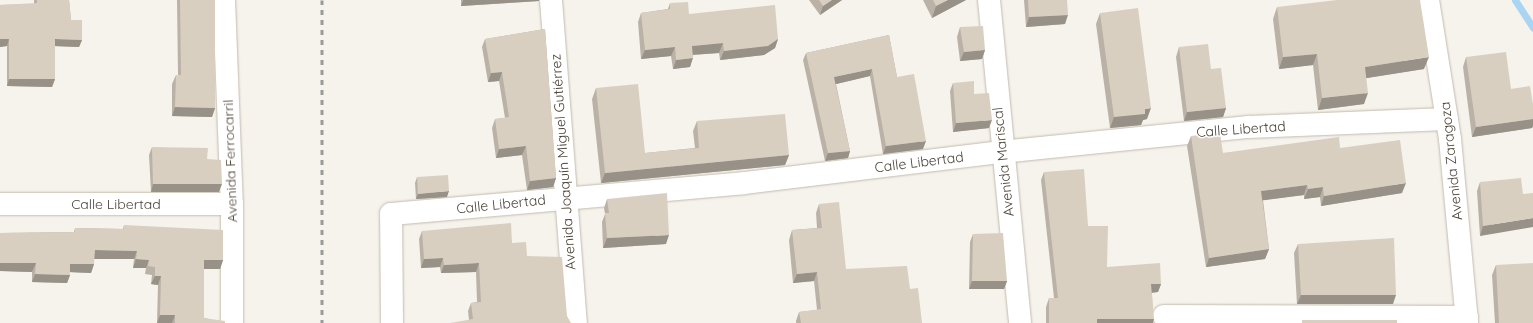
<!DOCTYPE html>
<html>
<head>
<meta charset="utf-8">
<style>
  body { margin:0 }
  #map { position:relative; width:1533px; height:323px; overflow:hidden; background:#f6f3ec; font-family:Quicksand,sans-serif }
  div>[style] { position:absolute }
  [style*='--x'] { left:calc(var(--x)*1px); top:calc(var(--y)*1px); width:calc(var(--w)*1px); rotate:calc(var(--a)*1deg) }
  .stream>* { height:7px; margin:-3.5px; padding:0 3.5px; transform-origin:3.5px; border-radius:3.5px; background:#a9d4f2 }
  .roads { filter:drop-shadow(0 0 1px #c2bbae) drop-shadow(0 0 1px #c2bbae) }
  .minor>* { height:22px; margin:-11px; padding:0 11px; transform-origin:11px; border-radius:11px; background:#fff }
  .rail>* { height:3px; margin-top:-1.5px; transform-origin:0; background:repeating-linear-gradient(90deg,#9a9a9a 0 5px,transparent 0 10px) }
  .wall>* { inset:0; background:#bab2a6 }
  .shaded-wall>* { inset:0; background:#979187 }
  .building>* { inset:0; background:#d8cfc1 }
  span { translate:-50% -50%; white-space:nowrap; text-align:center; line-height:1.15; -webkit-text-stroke:3px #fff; paint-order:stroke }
  .street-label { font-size:14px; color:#4b4439 }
</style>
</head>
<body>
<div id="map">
  <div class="stream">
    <div style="--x:1515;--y:0;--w:33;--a:57"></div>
  </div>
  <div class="roads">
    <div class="minor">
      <div style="--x:224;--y:0;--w:204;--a:87.8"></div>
      <div style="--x:232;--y:204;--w:119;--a:90"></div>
      <div style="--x:551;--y:0;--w:324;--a:85.6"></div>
      <div style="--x:989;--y:0;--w:324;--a:84.5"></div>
      <div style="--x:1428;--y:0;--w:141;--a:81"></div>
      <div style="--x:1450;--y:139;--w:185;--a:84.7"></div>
      <div style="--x:0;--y:204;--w:232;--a:0"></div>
      <div style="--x:1164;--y:316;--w:303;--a:0.2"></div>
      <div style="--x:392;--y:323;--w:109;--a:-90.5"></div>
      <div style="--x:391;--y:214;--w:354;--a:-5"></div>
      <div style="--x:744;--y:183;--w:259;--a:-6.9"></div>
      <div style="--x:1001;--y:152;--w:249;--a:-5.8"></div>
      <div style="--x:1249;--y:127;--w:198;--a:-2.3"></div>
    </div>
  </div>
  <div class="rail">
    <div style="--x:322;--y:0;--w:323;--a:90"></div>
  </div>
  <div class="wall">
    <div style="clip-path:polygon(34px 0,69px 0,71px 20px,82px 40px,79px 47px,55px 46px,55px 79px,52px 87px,7px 86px,7px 46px,0 47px,0 5px,34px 4px)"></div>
    <div style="clip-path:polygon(177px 0,215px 0,215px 108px,212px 117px,172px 116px,172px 84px,176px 75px,178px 75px)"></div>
    <div style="clip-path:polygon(461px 0,539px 0,539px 1px,461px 6px)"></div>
    <div style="clip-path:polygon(809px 0,842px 0,820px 15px)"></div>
    <div style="clip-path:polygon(923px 0,966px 0,932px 18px)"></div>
    <div style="clip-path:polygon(1024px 0,1067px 0,1065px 24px,1026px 27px)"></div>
    <div style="clip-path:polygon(670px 3px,689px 14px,778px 39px,775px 48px,764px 55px,720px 60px,719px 53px,693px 55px,690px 67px,673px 69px,671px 56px,641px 59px,638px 22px,641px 13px,668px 9px)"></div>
    <div style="clip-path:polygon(1277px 7px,1424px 69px,1366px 78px,1364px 104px,1318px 110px,1313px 65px,1279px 69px,1273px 19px)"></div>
    <div style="clip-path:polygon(1100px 13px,1147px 119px,1143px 120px,1141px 125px,1110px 128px,1096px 24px)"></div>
    <div style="clip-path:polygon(960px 27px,985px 50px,982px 59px,960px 61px,957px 37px)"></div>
    <div style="clip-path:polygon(545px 29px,556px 178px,553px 187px,527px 190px,522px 155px,496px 158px,492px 128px,495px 119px,505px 118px,499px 81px,488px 82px,482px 47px,485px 39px)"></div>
    <div style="clip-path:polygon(889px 35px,897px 77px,923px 149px,883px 154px,870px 76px,836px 84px,850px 151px,848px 158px,825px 161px,803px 60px,806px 53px)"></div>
    <div style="clip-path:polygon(1179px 47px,1211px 69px,1226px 108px,1223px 117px,1184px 121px,1176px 57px)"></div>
    <div style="clip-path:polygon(1466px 57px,1511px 89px,1533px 104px,1533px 126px,1532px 128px,1472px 137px,1463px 67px)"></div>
    <div style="clip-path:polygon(953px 83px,989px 128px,953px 132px,950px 91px)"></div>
    <div style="clip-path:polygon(596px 88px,645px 153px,695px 148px,693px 131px,697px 121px,789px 155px,785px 165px,601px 183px,592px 99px)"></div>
    <div style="clip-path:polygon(1191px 136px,1223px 153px,1340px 148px,1402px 193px,1321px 206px,1320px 197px,1304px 199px,1304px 195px,1263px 200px,1269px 249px,1265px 259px,1206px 267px,1187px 146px)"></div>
    <div style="clip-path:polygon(152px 147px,207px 159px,219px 192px,151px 192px,149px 155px)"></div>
    <div style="clip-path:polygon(1044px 172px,1088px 226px,1107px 267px,1161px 284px,1158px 292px,1152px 293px,1153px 323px,1046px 323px,1046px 307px,1049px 298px,1054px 298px,1041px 180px)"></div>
    <div style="clip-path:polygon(417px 177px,447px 197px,416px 199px,415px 183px)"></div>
    <div style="clip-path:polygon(1480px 182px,1523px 194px,1480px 236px,1477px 191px)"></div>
    <div style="clip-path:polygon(607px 199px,666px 244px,603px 248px,602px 222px,605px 214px,604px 208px)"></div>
    <div style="clip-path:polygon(819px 204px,846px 269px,910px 289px,922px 323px,796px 323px,796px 321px,799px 312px,817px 310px,814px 281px,793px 283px,789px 240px,792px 230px,817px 228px,816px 213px)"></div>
    <div style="clip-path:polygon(124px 225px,223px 260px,220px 269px,204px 269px,204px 318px,225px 323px,157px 323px,158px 285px,151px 284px,152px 275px,145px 274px,146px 268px,133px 268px,134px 259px,94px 259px,94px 264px,91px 273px,70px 272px,70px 275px,67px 283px,32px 282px,32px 272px,0 271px,0 233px,74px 232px,75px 228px,123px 229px)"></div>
    <div style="clip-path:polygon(422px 231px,512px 243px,527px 256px,567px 316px,469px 320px,468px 311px,471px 303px,477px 302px,476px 272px,441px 273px,440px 267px,421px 268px,419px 239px)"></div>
    <div style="clip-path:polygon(973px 234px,1007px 281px,1004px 289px,969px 289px,970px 242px)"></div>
    <div style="clip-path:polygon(1298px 244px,1393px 304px,1297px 304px,1294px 253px)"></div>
    <div style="clip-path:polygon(1496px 265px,1533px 323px,1495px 323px,1492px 275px)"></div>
  </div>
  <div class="shaded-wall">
    <div style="clip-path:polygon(463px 0,539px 0,539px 1px,461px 6px)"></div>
    <div style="clip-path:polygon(832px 0,842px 0,820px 15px,823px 6px)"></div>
    <div style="clip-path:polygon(948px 0,966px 0,932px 18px,936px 6px)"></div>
    <div style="clip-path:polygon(1068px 15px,1065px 24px,1026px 27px,1029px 17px)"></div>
    <div style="clip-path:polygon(0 39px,9px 39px,7px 46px,0 47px)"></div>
    <div style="clip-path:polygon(55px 39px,82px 40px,79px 47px,52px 46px)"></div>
    <div style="clip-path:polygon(778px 39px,775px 48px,764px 55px,720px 60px,724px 51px)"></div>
    <div style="clip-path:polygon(723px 43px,719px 53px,689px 55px,692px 46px)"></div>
    <div style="clip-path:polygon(675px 47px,671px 56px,641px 59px,645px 50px)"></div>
    <div style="clip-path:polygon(985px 50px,982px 59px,960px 61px,964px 52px)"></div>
    <div style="clip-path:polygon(1317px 54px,1313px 65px,1279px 69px,1283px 57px)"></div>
    <div style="clip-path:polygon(1429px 57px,1424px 69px,1361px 79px,1365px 67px)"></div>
    <div style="clip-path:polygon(693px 58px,690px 67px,673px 69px,676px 60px)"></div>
    <div style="clip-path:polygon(872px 69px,870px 76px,832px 85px,834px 77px)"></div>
    <div style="clip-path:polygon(502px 72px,499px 81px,488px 82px,491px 73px)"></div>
    <div style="clip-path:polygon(9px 79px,55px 79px,52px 87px,7px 86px)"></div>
    <div style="clip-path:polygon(1368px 93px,1364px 104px,1318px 110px,1322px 98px)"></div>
    <div style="clip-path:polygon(175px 107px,215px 108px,212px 117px,172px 116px)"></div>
    <div style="clip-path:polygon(1151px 108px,1147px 119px,1143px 120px,1141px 125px,1110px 128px,1114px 117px,1145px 109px)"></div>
    <div style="clip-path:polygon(1226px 108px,1223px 117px,1184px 121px,1187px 112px)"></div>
    <div style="clip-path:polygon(1533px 119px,1533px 126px,1532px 128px,1472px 137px,1476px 127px)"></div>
    <div style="clip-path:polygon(992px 120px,989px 128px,953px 132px,956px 123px)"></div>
    <div style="clip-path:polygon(926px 141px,923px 149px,883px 154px,886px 146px)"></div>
    <div style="clip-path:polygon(526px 146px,522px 155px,496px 158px,499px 149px)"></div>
    <div style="clip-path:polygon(850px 151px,848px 158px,825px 161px,828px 153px)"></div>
    <div style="clip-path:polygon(789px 155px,785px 165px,601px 183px,605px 173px)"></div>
    <div style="clip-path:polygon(556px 178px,553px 187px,527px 190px,530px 181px)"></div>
    <div style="clip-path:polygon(1406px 183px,1402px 193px,1321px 206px,1324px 196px)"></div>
    <div style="clip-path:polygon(153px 184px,222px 184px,219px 192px,151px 192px)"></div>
    <div style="clip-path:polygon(1307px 185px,1304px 195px,1258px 201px,1261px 191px)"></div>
    <div style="clip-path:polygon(1323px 187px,1320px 197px,1304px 199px,1308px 189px)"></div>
    <div style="clip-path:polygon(449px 191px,447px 197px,416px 199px,418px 194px)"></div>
    <div style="clip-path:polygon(1533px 218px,1533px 227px,1480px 236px,1483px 226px)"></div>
    <div style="clip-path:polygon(669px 235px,666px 244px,603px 248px,607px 238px)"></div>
    <div style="clip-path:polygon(1269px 249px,1265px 259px,1206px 267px,1209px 258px)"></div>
    <div style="clip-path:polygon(95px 250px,137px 251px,134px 259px,92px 259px)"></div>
    <div style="clip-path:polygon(443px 258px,440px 267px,421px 268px,424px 259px)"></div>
    <div style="clip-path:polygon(136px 259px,149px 260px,146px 268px,133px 268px)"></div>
    <div style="clip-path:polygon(204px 260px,223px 260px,220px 269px,201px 269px)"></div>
    <div style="clip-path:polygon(0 263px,36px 263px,32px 272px,0 271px)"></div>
    <div style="clip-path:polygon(479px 263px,476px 272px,441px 273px,444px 265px)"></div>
    <div style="clip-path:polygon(70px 264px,94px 264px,91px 273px,67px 272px)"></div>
    <div style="clip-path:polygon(817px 272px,814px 281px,793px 283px,797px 274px)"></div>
    <div style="clip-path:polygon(35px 274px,70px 275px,67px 283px,32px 282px)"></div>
    <div style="clip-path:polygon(155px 276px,161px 276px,158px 285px,151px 284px)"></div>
    <div style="clip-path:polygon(972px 281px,1007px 281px,1004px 289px,969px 289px)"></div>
    <div style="clip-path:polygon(1151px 284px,1161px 284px,1158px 292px,1147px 293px)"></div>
    <div style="clip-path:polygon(1301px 295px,1396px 295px,1393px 304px,1297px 304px)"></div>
    <div style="clip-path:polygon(160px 315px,175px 315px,172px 323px,157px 323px)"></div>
    <div style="clip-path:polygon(1097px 319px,1154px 319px,1153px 323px,1096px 323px)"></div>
  </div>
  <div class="building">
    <div style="clip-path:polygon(37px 0,69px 0,71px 20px,82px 20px,82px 40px,55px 39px,55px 79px,9px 79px,9px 39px,0 39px,0 5px,37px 3px)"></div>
    <div style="clip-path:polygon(180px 0,215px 0,215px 108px,175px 107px,176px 75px,181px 75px)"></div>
    <div style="clip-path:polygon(819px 0,832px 0,823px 6px)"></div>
    <div style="clip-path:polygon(933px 0,948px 0,936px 6px)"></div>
    <div style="clip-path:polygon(1028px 0,1067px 0,1068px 15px,1029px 17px)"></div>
    <div style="clip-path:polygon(1337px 0,1420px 0,1429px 57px,1365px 67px,1368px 93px,1322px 98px,1317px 54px,1283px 57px,1277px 7px)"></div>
    <div style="clip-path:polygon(688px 2px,689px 14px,775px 5px,778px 39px,768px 46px,724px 51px,723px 43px,692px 46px,693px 58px,676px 60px,675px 47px,645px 50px,641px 13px,670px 9px,670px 3px)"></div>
    <div style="clip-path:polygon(1138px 8px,1151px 108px,1145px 109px,1145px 114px,1114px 117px,1100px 13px)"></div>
    <div style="clip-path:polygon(983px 26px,985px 50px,964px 52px,960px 27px)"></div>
    <div style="clip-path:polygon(545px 29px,556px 178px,530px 181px,526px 146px,499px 149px,495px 119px,509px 117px,502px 72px,491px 73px,485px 39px)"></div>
    <div style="clip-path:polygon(889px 35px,897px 77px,914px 74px,926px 141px,886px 146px,872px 69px,834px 77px,850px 151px,828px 153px,806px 53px)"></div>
    <div style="clip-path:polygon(1208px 44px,1211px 69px,1221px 68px,1226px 108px,1187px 112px,1179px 47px)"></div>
    <div style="clip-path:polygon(1506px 52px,1511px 89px,1530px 86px,1533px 104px,1533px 119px,1476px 127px,1466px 57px)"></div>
    <div style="clip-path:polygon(974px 81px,974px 94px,989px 93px,992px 120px,956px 123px,953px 83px)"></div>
    <div style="clip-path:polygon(638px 84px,645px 153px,699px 148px,697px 121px,785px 114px,789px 155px,605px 173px,596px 88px)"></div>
    <div style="clip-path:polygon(1220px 133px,1223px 153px,1339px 137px,1340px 148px,1400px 140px,1406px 183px,1324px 196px,1323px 187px,1308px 189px,1307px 185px,1261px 191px,1269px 249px,1209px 258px,1191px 136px)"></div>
    <div style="clip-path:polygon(152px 147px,208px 148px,207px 159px,221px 160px,222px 184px,153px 184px)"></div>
    <div style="clip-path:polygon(1084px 169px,1088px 226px,1108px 226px,1107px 267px,1160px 263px,1161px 284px,1151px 284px,1154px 319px,1097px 319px,1097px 323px,1049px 323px,1049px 298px,1058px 298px,1044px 172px)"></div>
    <div style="clip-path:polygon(448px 175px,449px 191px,418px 194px,417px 177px)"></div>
    <div style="clip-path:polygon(1521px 178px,1523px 194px,1533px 193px,1533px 218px,1483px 226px,1480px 182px)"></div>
    <div style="clip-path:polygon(667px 193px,669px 235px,607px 238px,605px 213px,609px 213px,607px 199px)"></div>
    <div style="clip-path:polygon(839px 202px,846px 269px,907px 266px,910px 289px,918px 288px,922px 323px,801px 323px,799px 312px,821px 309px,817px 272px,797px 274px,792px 230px,822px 228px,819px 204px)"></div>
    <div style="clip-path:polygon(511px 223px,512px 243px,526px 242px,527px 256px,562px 257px,567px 316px,571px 323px,450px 323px,473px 319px,471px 303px,481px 302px,479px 263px,444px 265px,443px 258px,424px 259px,422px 231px)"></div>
    <div style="clip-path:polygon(124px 225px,223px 230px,223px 260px,204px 260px,204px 318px,225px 321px,225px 323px,175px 323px,175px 315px,160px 315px,161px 276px,155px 276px,155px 267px,148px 266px,149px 260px,136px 259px,137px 251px,95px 250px,94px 264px,70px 264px,70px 275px,35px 274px,36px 263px,0 263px,0 233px,75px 232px,75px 228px,124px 229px)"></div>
    <div style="clip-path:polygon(1003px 233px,1007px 281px,972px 281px,973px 234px)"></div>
    <div style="clip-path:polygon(1394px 238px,1396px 295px,1301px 295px,1298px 244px)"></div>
    <div style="clip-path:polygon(1533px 263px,1533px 323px,1499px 323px,1496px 265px)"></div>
    <div style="clip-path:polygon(1302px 320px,1397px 320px,1397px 323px,1302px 323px)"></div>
  </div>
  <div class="street-label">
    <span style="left:1241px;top:129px;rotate:-4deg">Calle Libertad</span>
    <span style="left:230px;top:161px;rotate:-92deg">Avenida Ferrocarril</span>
    <span style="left:1451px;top:161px;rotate:-96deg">Avenida Zaragoza</span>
    <span style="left:563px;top:162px;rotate:-94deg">Avenida Joaquín Miguel Gutiérrez</span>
    <span style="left:919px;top:162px;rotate:-7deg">Calle Libertad</span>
    <span style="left:1003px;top:162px;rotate:-96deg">Avenida Mariscal</span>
    <span style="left:116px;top:204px">Calle Libertad</span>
    <span style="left:501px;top:204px;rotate:-6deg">Calle Libertad</span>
  </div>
</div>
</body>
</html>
